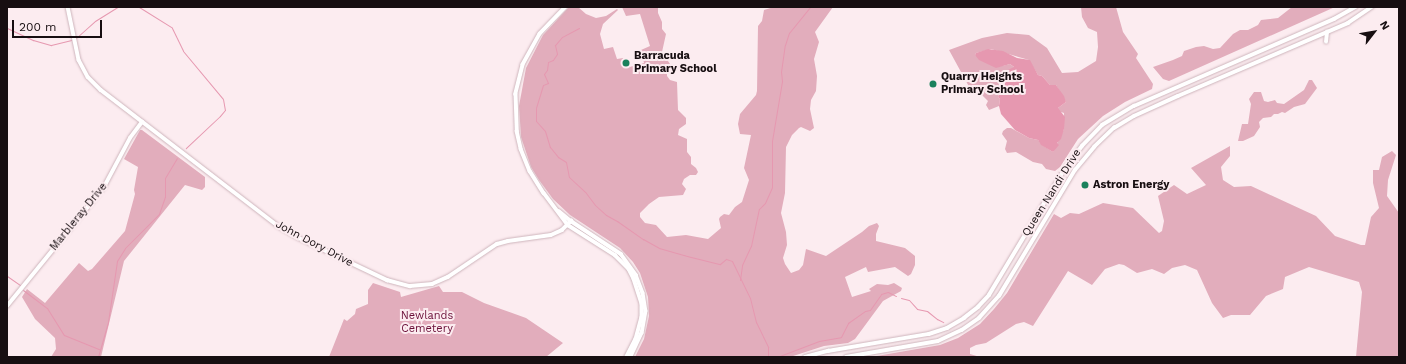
<!DOCTYPE html>
<html>
<head>
<meta charset="utf-8">
<style>
  body { margin:0 }
  #map { position:relative; width:1406px; height:364px; overflow:hidden; background:#fcecf0; font-family:"Work Sans",sans-serif }
  div>[style] { position:absolute }
  [style*='--x'] { left:calc(var(--x)*1px); top:calc(var(--y)*1px); width:calc(var(--w)*1px); rotate:calc(var(--a)*1deg) }
  .green>* { inset:0; background:#e2adbc }
  .water>* { inset:0; background:#e698b0 }
  .stream>* { height:1px; margin:-0.5px; padding:0 0.5px; transform-origin:0.5px; border-radius:0.5px; background:#e698b0 }
  .roads { filter:drop-shadow(0 0 1px #ceb5bc) drop-shadow(0 0 1px #ceb5bc) }
  .secondary>* { height:3.5px; margin:-1.75px; padding:0 1.75px; transform-origin:1.75px; border-radius:1.75px; background:#fff }
  .dots>* { width:11px; height:11px; translate:-50% -50%; box-sizing:border-box; border:2px solid #fcecf0; border-radius:50% }
  span { translate:-50% -50%; white-space:nowrap; text-align:center; line-height:1.15; -webkit-text-stroke:4px #fcecf0; paint-order:stroke }
  .poi-label { font-size:11px; color:#170e11; font-weight:700 }
  .left { translate:0 -50%; text-align:left }
  .street-label { font-size:11px; color:#170e11 }
  .park-label { font-size:11px; color:#6a0f38 }
  .frame { position:absolute; inset:0; border:8px solid #170e11; pointer-events:none }
  .north { position:absolute; left:1354px; top:12px; width:40px; height:40px; -webkit-text-stroke:3px #fcecf0; paint-order:stroke; rotate:59deg; font-size:11px; font-weight:700; line-height:16px; text-align:center; color:#170e11 }
  .north::after { content:''; display:block; margin:auto; width:14px; height:18px; background:#170e11; clip-path:polygon(50% 0,100% 100%,50% 72%,0 100%) }
  .scale { position:absolute; left:12px; top:20px; width:90px; height:18px; box-sizing:border-box; border:2px solid #170e11; border-top:0; padding-left:5px; font-size:12px; line-height:14px; white-space:nowrap; color:#170e11; -webkit-text-stroke:3px #fcecf0; paint-order:stroke }
</style>
</head>
<body>
<div id="map">
  <div class="green">
    <div style="clip-path:polygon(569px 7px,578px 7px,586px 14px,596px 18px,606px 16px,617px 9px,618px 10px,603px 24px,600px 34px,604px 49px,613px 47px,617px 59px,623px 58px,626px 68px,644px 63px,641px 50px,650px 46px,640px 14px,626px 16px,622px 7px,658px 7px,658px 13px,662px 22px,662px 29px,666px 34px,662px 52px,672px 67px,667px 73px,667px 76px,670px 80px,677px 82px,678px 110px,686px 118px,686px 124px,679px 129px,678px 135px,687px 139px,687px 152px,691px 157px,691px 164px,696px 168px,698px 172px,696px 175px,690px 175px,684px 179px,682px 184px,686px 189px,683px 195px,659px 197px,649px 204px,640px 213px,640px 217px,645px 223px,656px 225px,667px 237px,686px 235px,708px 239px,721px 228px,719px 219px,720px 217px,724px 214px,729px 215px,735px 207px,742px 202px,749px 180px,744px 168px,751px 135px,740px 134px,738px 124px,740px 114px,756px 95px,757px 91px,758px 26px,762px 21px,764px 10px,774px 7px,833px 7px,815px 32px,819px 42px,814px 59px,817px 76px,816px 91px,811px 100px,810px 109px,814px 128px,810px 131px,801px 127px,799px 128px,792px 135px,786px 147px,785px 193px,781px 213px,786px 232px,787px 245px,783px 258px,785px 264px,791px 273px,799px 270px,803px 265px,806px 249px,826px 256px,862px 232px,869px 226px,877px 223px,879px 226px,876px 234px,876px 241px,905px 248px,915px 256px,915px 265px,911px 274px,908px 276px,895px 267px,868px 272px,866px 267px,845px 277px,852px 297px,871px 291px,869px 289px,877px 284px,888px 285px,894px 283px,902px 288px,901px 291px,883px 301px,855px 339px,848px 343px,824px 346px,790px 357px,635px 357px,644px 339px,649px 316px,648px 297px,640px 273px,633px 262px,620px 248px,570px 215px,553px 199px,539px 180px,531px 167px,521px 137px,519px 106px,526px 68px,543px 35px)"></div>
    <div style="clip-path:polygon(1081px 7px,1116px 7px,1123px 32px,1138px 54px,1136px 58px,1153px 84px,1152px 89px,1125px 102px,1103px 116px,1078px 139px,1060px 167px,1055px 171px,1046px 169px,1042px 164px,1033px 162px,1016px 152px,1007px 153px,1005px 149px,1007px 141px,1002px 134px,1003px 131px,1007px 128px,1011px 128px,1029px 138px,1038px 140px,1042px 145px,1053px 152px,1064px 129px,1064px 113px,1058px 111px,1058px 108px,1066px 102px,1056px 85px,1050px 85px,1042px 76px,1038px 75px,1029px 60px,991px 49px,976px 53px,975px 55px,1002px 66px,1010px 64px,1015px 68px,1009px 71px,1008px 78px,1000px 90px,998px 97px,1000px 99px,999px 106px,989px 110px,986px 105px,988px 101px,979px 92px,973px 94px,949px 50px,982px 38px,1007px 33px,1029px 35px,1047px 48px,1062px 73px,1078px 72px,1096px 61px,1098px 47px,1097px 32px,1088px 28px,1082px 17px)"></div>
    <div style="clip-path:polygon(1292px 7px,1335px 7px,1169px 81px,1163px 79px,1153px 67px,1173px 60px,1182px 56px,1184px 51px,1196px 47px,1204px 46px,1213px 49px,1220px 48px,1233px 34px,1240px 30px,1248px 30px,1258px 25px,1261px 20px,1278px 18px)"></div>
    <div style="clip-path:polygon(1309px 80px,1312px 80px,1317px 88px,1305px 104px,1294px 107px,1285px 113px,1282px 112px,1278px 114px,1274px 114px,1271px 117px,1263px 118px,1259px 122px,1260px 127px,1254px 136px,1243px 141px,1238px 141px,1242px 124px,1248px 124px,1251px 104px,1249px 99px,1254px 92px,1261px 92px,1264px 101px,1268px 102px,1275px 100px,1277px 103px,1284px 104px,1304px 90px)"></div>
    <div style="clip-path:polygon(140px 130px,142px 130px,205px 177px,205px 187px,202px 190px,185px 185px,124px 261px,101px 357px,51px 357px,56px 349px,55px 338px,35px 319px,22px 297px,27px 289px,45px 303px,79px 263px,88px 271px,92px 269px,125px 231px,135px 194px,134px 190px,138px 167px,124px 159px)"></div>
    <div style="clip-path:polygon(1230px 146px,1230px 156px,1221px 167px,1223px 180px,1234px 187px,1251px 186px,1316px 216px,1335px 236px,1361px 245px,1365px 245px,1371px 217px,1379px 208px,1373px 183px,1373px 170px,1379px 170px,1382px 157px,1392px 151px,1396px 155px,1388px 180px,1387px 196px,1399px 213px,1399px 357px,1356px 357px,1362px 292px,1359px 282px,1309px 267px,1285px 277px,1283px 289px,1266px 296px,1250px 315px,1231px 315px,1223px 318px,1212px 303px,1197px 270px,1185px 265px,1172px 268px,1164px 274px,1152px 269px,1137px 273px,1124px 265px,1119px 264px,1105px 269px,1092px 285px,1068px 271px,1033px 326px,1024px 322px,1016px 324px,986px 343px,976px 345px,970px 348px,970px 354px,980px 357px,871px 357px,940px 345px,958px 338px,980px 324px,994px 309px,1007px 293px,1054px 214px,1061px 218px,1070px 213px,1079px 214px,1103px 203px,1133px 208px,1159px 233px,1162px 231px,1164px 221px,1158px 196px,1174px 185px,1187px 194px,1206px 185px,1191px 168px)"></div>
    <div style="clip-path:polygon(373px 283px,400px 292px,401px 297px,439px 286px,443px 292px,462px 292px,484px 303px,526px 318px,563px 343px,546px 357px,329px 357px,344px 319px,347px 321px,355px 314px,356px 309px,368px 304px,368px 290px)"></div>
  </div>
  <div class="water">
    <div style="clip-path:polygon(988px 49px,1003px 51px,1017px 58px,1030px 60px,1038px 75px,1042px 76px,1050px 85px,1056px 85px,1064px 96px,1066px 102px,1058px 108px,1065px 117px,1064px 129px,1061px 139px,1057px 143px,1059px 145px,1053px 152px,1041px 145px,1038px 140px,1029px 138px,1015px 130px,1001px 114px,999px 106px,1000px 99px,998px 97px,1003px 84px,1008px 77px,1006px 71px,1014px 67px,1010px 64px,996px 68px,979px 60px,975px 55px,976px 53px)"></div>
  </div>
  <div class="stream">
    <div style="--x:139;--y:7;--w:39;--a:32"></div>
    <div style="--x:172;--y:28;--w:25;--a:64"></div>
    <div style="--x:183;--y:51;--w:62;--a:50.2"></div>
    <div style="--x:223;--y:99;--w:11;--a:80"></div>
    <div style="--x:225;--y:110;--w:8;--a:130"></div>
    <div style="--x:220;--y:116;--w:47;--a:136.7"></div>
    <div style="--x:7;--y:28;--w:29;--a:25"></div>
    <div style="--x:33;--y:40;--w:19;--a:16"></div>
    <div style="--x:51;--y:45;--w:21;--a:-14"></div>
    <div style="--x:579;--y:28;--w:19;--a:152"></div>
    <div style="--x:562;--y:37;--w:11;--a:131"></div>
    <div style="--x:555;--y:45;--w:9;--a:77"></div>
    <div style="--x:557;--y:54;--w:7;--a:124"></div>
    <div style="--x:553;--y:60;--w:5;--a:158"></div>
    <div style="--x:548;--y:62;--w:8;--a:97"></div>
    <div style="--x:547;--y:70;--w:5;--a:127"></div>
    <div style="--x:544;--y:74;--w:10;--a:66"></div>
    <div style="--x:548;--y:83;--w:5;--a:158"></div>
    <div style="--x:543;--y:85;--w:24;--a:107"></div>
    <div style="--x:536;--y:108;--w:13;--a:90"></div>
    <div style="--x:536;--y:121;--w:13;--a:48"></div>
    <div style="--x:545;--y:131;--w:17;--a:73"></div>
    <div style="--x:550;--y:147;--w:13;--a:51"></div>
    <div style="--x:558;--y:157;--w:9;--a:32"></div>
    <div style="--x:566;--y:162;--w:15;--a:79"></div>
    <div style="--x:569;--y:177;--w:23;--a:43"></div>
    <div style="--x:586;--y:193;--w:15;--a:53"></div>
    <div style="--x:595;--y:205;--w:15;--a:42"></div>
    <div style="--x:606;--y:215;--w:13;--a:29"></div>
    <div style="--x:617;--y:221;--w:32;--a:35"></div>
    <div style="--x:643;--y:239;--w:18;--a:29"></div>
    <div style="--x:659;--y:248;--w:33;--a:16"></div>
    <div style="--x:691;--y:257;--w:30;--a:14"></div>
    <div style="--x:720;--y:264;--w:8;--a:-40"></div>
    <div style="--x:726;--y:259;--w:6;--a:18"></div>
    <div style="--x:732;--y:261;--w:41;--a:64.1"></div>
    <div style="--x:750;--y:298;--w:25;--a:76"></div>
    <div style="--x:756;--y:322;--w:28;--a:64"></div>
    <div style="--x:768;--y:347;--w:10;--a:90"></div>
    <div style="--x:76;--y:38;--w:25;--a:-42"></div>
    <div style="--x:95;--y:21;--w:26;--a:-32"></div>
    <div style="--x:7;--y:276;--w:16;--a:35"></div>
    <div style="--x:740;--y:280;--w:15;--a:-82"></div>
    <div style="--x:742;--y:265;--w:21;--a:-65"></div>
    <div style="--x:751;--y:246;--w:38;--a:-78"></div>
    <div style="--x:759;--y:209;--w:8;--a:-45"></div>
    <div style="--x:765;--y:203;--w:17;--a:-66"></div>
    <div style="--x:772;--y:187;--w:46;--a:-90"></div>
    <div style="--x:772;--y:141;--w:61;--a:-80.5"></div>
    <div style="--x:782;--y:81;--w:9;--a:-96"></div>
    <div style="--x:781;--y:72;--w:27;--a:-82"></div>
    <div style="--x:785;--y:45;--w:13;--a:-72"></div>
    <div style="--x:789;--y:33;--w:33;--a:-51"></div>
    <div style="--x:23;--y:290;--w:30;--a:37"></div>
    <div style="--x:47;--y:308;--w:32;--a:58"></div>
    <div style="--x:64;--y:335;--w:38;--a:22"></div>
    <div style="--x:901;--y:298;--w:8;--a:14"></div>
    <div style="--x:909;--y:300;--w:12;--a:48"></div>
    <div style="--x:917;--y:309;--w:10;--a:11"></div>
    <div style="--x:927;--y:311;--w:13;--a:39"></div>
    <div style="--x:937;--y:319;--w:7;--a:27"></div>
    <div style="--x:98;--y:357;--w:36;--a:-74"></div>
    <div style="--x:108;--y:322;--w:62;--a:-81.6"></div>
    <div style="--x:117;--y:261;--w:15;--a:-58"></div>
    <div style="--x:125;--y:248;--w:48;--a:-45"></div>
    <div style="--x:159;--y:214;--w:18;--a:-71"></div>
    <div style="--x:165;--y:197;--w:19;--a:-90"></div>
    <div style="--x:165;--y:178;--w:23;--a:-59"></div>
    <div style="--x:777;--y:357;--w:45;--a:-20.9"></div>
    <div style="--x:819;--y:341;--w:22;--a:-10"></div>
    <div style="--x:841;--y:337;--w:16;--a:-63"></div>
    <div style="--x:848;--y:323;--w:21;--a:-35"></div>
    <div style="--x:865;--y:311;--w:5;--a:-11"></div>
    <div style="--x:870;--y:310;--w:19;--a:-55"></div>
    <div style="--x:881;--y:294;--w:7;--a:-16"></div>
    <div style="--x:888;--y:292;--w:9;--a:27"></div>
  </div>
  <div class="roads">
    <div class="secondary">
      <div style="--x:68;--y:7;--w:54;--a:78.3"></div>
      <div style="--x:79;--y:60;--w:19;--a:62"></div>
      <div style="--x:88;--y:77;--w:18;--a:45"></div>
      <div style="--x:101;--y:90;--w:223;--a:37.5"></div>
      <div style="--x:278;--y:226;--w:24;--a:30"></div>
      <div style="--x:299;--y:238;--w:98;--a:25.5"></div>
      <div style="--x:387;--y:280;--w:24;--a:15"></div>
      <div style="--x:410;--y:286;--w:22;--a:-5"></div>
      <div style="--x:432;--y:284;--w:17;--a:-24"></div>
      <div style="--x:448;--y:277;--w:59;--a:-34"></div>
      <div style="--x:497;--y:244;--w:11;--a:-15"></div>
      <div style="--x:508;--y:241;--w:43;--a:-7.9"></div>
      <div style="--x:551;--y:235;--w:12;--a:-24"></div>
      <div style="--x:562;--y:230;--w:13;--a:-45"></div>
      <div style="--x:566;--y:7;--w:37;--a:134"></div>
      <div style="--x:540;--y:34;--w:35;--a:119"></div>
      <div style="--x:523;--y:65;--w:30;--a:104"></div>
      <div style="--x:516;--y:94;--w:37;--a:88"></div>
      <div style="--x:517;--y:131;--w:18;--a:77"></div>
      <div style="--x:521;--y:149;--w:24;--a:68"></div>
      <div style="--x:530;--y:171;--w:26;--a:58"></div>
      <div style="--x:544;--y:193;--w:40;--a:53"></div>
      <div style="--x:568;--y:225;--w:56;--a:32.6"></div>
      <div style="--x:615;--y:255;--w:20;--a:45"></div>
      <div style="--x:629;--y:269;--w:11;--a:63"></div>
      <div style="--x:634;--y:279;--w:26;--a:72"></div>
      <div style="--x:642;--y:304;--w:13;--a:90"></div>
      <div style="--x:642;--y:317;--w:23;--a:105"></div>
      <div style="--x:636;--y:339;--w:20;--a:117"></div>
      <div style="--x:1326;--y:42;--w:10;--a:-84"></div>
      <div style="--x:559;--y:211;--w:16;--a:40"></div>
      <div style="--x:571;--y:221;--w:60;--a:33.4"></div>
      <div style="--x:621;--y:254;--w:26;--a:54"></div>
      <div style="--x:636;--y:275;--w:19;--a:69"></div>
      <div style="--x:643;--y:293;--w:18;--a:81"></div>
      <div style="--x:646;--y:311;--w:22;--a:100"></div>
      <div style="--x:642;--y:333;--w:26;--a:115"></div>
      <div style="--x:7;--y:306;--w:154;--a:-50.8"></div>
      <div style="--x:104;--y:187;--w:55;--a:-62"></div>
      <div style="--x:130;--y:138;--w:20;--a:-53"></div>
      <div style="--x:805;--y:357;--w:24;--a:-15"></div>
      <div style="--x:828;--y:351;--w:102;--a:-9.6"></div>
      <div style="--x:929;--y:334;--w:19;--a:-18"></div>
      <div style="--x:947;--y:328;--w:20;--a:-30"></div>
      <div style="--x:964;--y:318;--w:18;--a:-38"></div>
      <div style="--x:978;--y:307;--w:16;--a:-47"></div>
      <div style="--x:989;--y:295;--w:146;--a:-59"></div>
      <div style="--x:1064;--y:170;--w:30;--a:-53"></div>
      <div style="--x:1082;--y:146;--w:29;--a:-46"></div>
      <div style="--x:1102;--y:125;--w:37;--a:-31"></div>
      <div style="--x:1134;--y:106;--w:218;--a:-23.5"></div>
      <div style="--x:1334;--y:19;--w:25;--a:-29"></div>
      <div style="--x:846;--y:357;--w:93;--a:-9.9"></div>
      <div style="--x:938;--y:341;--w:26;--a:-25"></div>
      <div style="--x:962;--y:330;--w:21;--a:-35"></div>
      <div style="--x:979;--y:318;--w:30;--a:-48"></div>
      <div style="--x:999;--y:296;--w:147;--a:-58.9"></div>
      <div style="--x:1075;--y:170;--w:30;--a:-50"></div>
      <div style="--x:1094;--y:147;--w:28;--a:-44"></div>
      <div style="--x:1114;--y:128;--w:23;--a:-31"></div>
      <div style="--x:1134;--y:116;--w:48;--a:-24.4"></div>
      <div style="--x:1178;--y:96;--w:185;--a:-23.2"></div>
      <div style="--x:1348;--y:23;--w:29;--a:-34"></div>
    </div>
  </div>
  <div class="dots">
    <div style="left:626px;top:63px;background:#1a815c"></div>
    <div style="left:933px;top:84px;background:#1a815c"></div>
    <div style="left:1085px;top:185px;background:#1a815c"></div>
  </div>
  <div class="poi-label">
    <span class="left" style="left:634px;top:63px">Barracuda<br>Primary School</span>
    <span class="left" style="left:941px;top:84px">Quarry Heights<br>Primary School</span>
    <span class="left" style="left:1093px;top:185px">Astron Energy</span>
  </div>
  <div class="street-label">
    <span style="left:1052px;top:193px;rotate:-58deg">Queen Nandi Drive</span>
    <span style="left:79px;top:217px;rotate:-51deg">Marbleray Drive</span>
    <span style="left:314px;top:244px;rotate:28deg">John Dory Drive</span>
  </div>
  <div class="park-label">
    <span style="left:427px;top:323px">Newlands<br>Cemetery</span>
  </div>
  <div class="frame"></div>
  <div class="north">N</div>
  <div class="scale">200 m</div>
</div>
</body>
</html>
